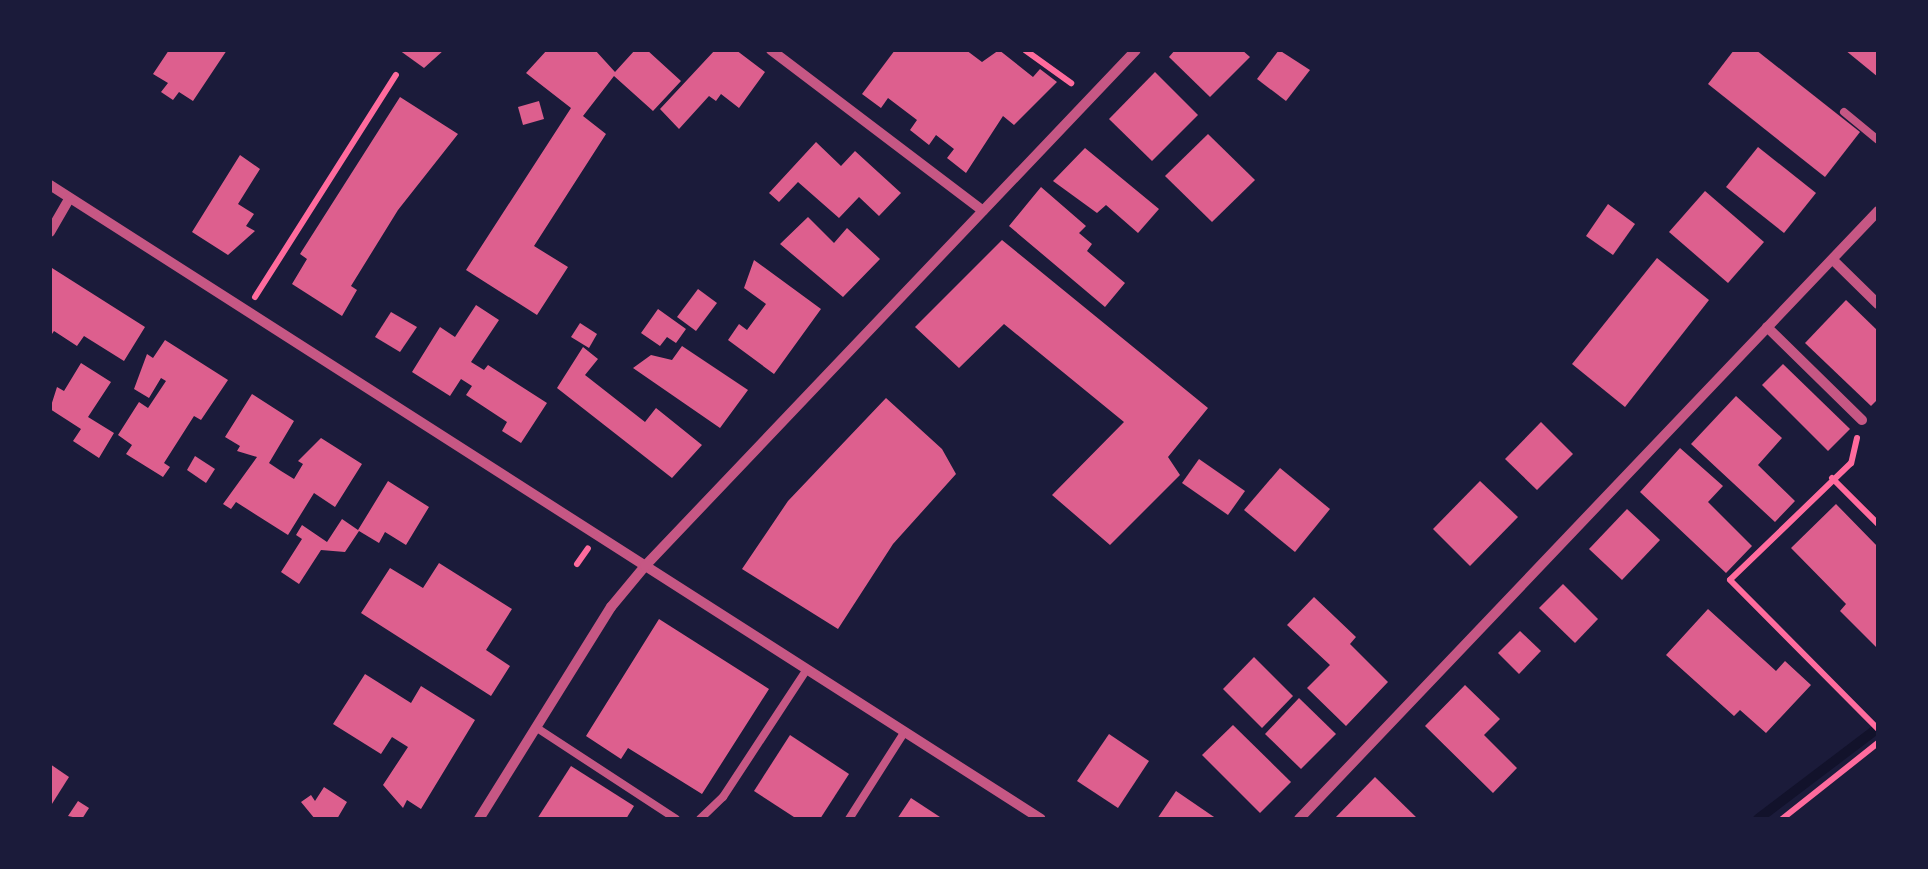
<!DOCTYPE html>
<html>
<head>
<meta charset="utf-8">
<style>
  body { margin:0 }
  #map { position:relative; width:1928px; height:869px; overflow:hidden; background:#1b1b3a; font-family:Karla,sans-serif }
  div>[style] { position:absolute }
  [style*='--x'] { left:calc(var(--x)*1px); top:calc(var(--y)*1px); width:calc(var(--w)*1px); rotate:calc(var(--a)*1deg) }
  .stream>* { height:10px; margin:-5px; padding:0 5px; transform-origin:5px; border-radius:5px; background:#12122b }
  .building>* { inset:0; background:#dd5f8e }
  .path>* { height:6px; margin:-3px; padding:0 3px; transform-origin:3px; border-radius:3px; background:#ff6b9d }
  .service>* { height:8px; margin:-4px; padding:0 4px; transform-origin:4px; border-radius:4px; background:#c65784 }
  .minor>* { height:10px; margin:-5px; padding:0 5px; transform-origin:5px; border-radius:5px; background:#c65784 }
  span { translate:-50% -50%; white-space:nowrap; text-align:center; line-height:1.15; -webkit-text-stroke:10px #1b1b3a; paint-order:stroke }
  .frame { position:absolute; inset:0; border:52px solid #1b1b3a; pointer-events:none }
</style>
</head>
<body>
<div id="map">
  <div class="stream">
    <div style="--x:1758;--y:819;--w:151;--a:-37.2"></div>
  </div>
  <div class="building">
    <div style="clip-path:polygon(169px 50px,227px 50px,193px 101px,179px 92px,173px 100px,161px 92px,168px 83px,153px 74px)"></div>
    <div style="clip-path:polygon(399px 50px,444px 50px,424px 68px)"></div>
    <div style="clip-path:polygon(547px 50px,595px 50px,615px 72px,635px 50px,647px 50px,681px 81px,653px 111px,614px 76px,583px 116px,606px 134px,534px 246px,568px 267px,537px 315px,466px 270px,571px 108px,526px 73px)"></div>
    <div style="clip-path:polygon(715px 50px,736px 50px,765px 72px,739px 108px,721px 94px,716px 101px,709px 96px,679px 129px,660px 109px)"></div>
    <div style="clip-path:polygon(895px 50px,966px 50px,982px 62px,999px 50px,1033px 77px,1040px 69px,1057px 82px,1014px 125px,1003px 116px,966px 173px,947px 158px,954px 149px,936px 135px,929px 145px,910px 130px,917px 120px,888px 98px,881px 108px,862px 94px)"></div>
    <div style="clip-path:polygon(1175px 50px,1242px 50px,1250px 57px,1210px 97px,1169px 57px)"></div>
    <div style="clip-path:polygon(1279px 50px,1310px 70px,1286px 101px,1257px 79px)"></div>
    <div style="clip-path:polygon(1734px 50px,1756px 50px,1860px 132px,1825px 177px,1708px 84px)"></div>
    <div style="clip-path:polygon(1845px 50px,1878px 50px,1878px 77px)"></div>
    <div style="clip-path:polygon(1155px 72px,1198px 115px,1152px 161px,1109px 119px)"></div>
    <div style="clip-path:polygon(400px 97px,458px 134px,398px 210px,351px 286px,357px 290px,342px 316px,292px 284px,307px 259px,300px 254px)"></div>
    <div style="clip-path:polygon(539px 101px,544px 119px,523px 125px,518px 107px)"></div>
    <div style="clip-path:polygon(1208px 134px,1255px 180px,1212px 222px,1165px 176px)"></div>
    <div style="clip-path:polygon(816px 142px,841px 166px,855px 151px,901px 193px,879px 216px,859px 197px,839px 218px,798px 182px,779px 202px,769px 193px)"></div>
    <div style="clip-path:polygon(1758px 147px,1816px 193px,1784px 233px,1726px 187px)"></div>
    <div style="clip-path:polygon(1085px 148px,1159px 209px,1138px 233px,1106px 205px,1097px 213px,1053px 181px)"></div>
    <div style="clip-path:polygon(240px 155px,260px 169px,238px 204px,254px 214px,246px 226px,255px 231px,228px 255px,192px 232px)"></div>
    <div style="clip-path:polygon(1041px 187px,1086px 226px,1079px 233px,1092px 244px,1087px 251px,1125px 283px,1105px 307px,1009px 226px)"></div>
    <div style="clip-path:polygon(1705px 191px,1764px 242px,1728px 283px,1669px 232px)"></div>
    <div style="clip-path:polygon(1608px 204px,1635px 224px,1613px 255px,1586px 236px)"></div>
    <div style="clip-path:polygon(808px 217px,834px 243px,847px 228px,880px 259px,843px 297px,780px 244px)"></div>
    <div style="clip-path:polygon(1002px 240px,1208px 408px,1168px 457px,1180px 475px,1110px 545px,1052px 495px,1124px 422px,1004px 324px,959px 368px,915px 327px)"></div>
    <div style="clip-path:polygon(1657px 258px,1709px 300px,1625px 407px,1572px 364px)"></div>
    <div style="clip-path:polygon(754px 260px,821px 309px,774px 374px,728px 340px,739px 324px,747px 330px,766px 304px,744px 288px)"></div>
    <div style="clip-path:polygon(52px 268px,145px 327px,124px 361px,84px 336px,77px 346px,54px 331px,50px 337px)"></div>
    <div style="clip-path:polygon(698px 289px,717px 303px,696px 331px,677px 317px)"></div>
    <div style="clip-path:polygon(1846px 300px,1878px 331px,1878px 399px,1871px 406px,1805px 343px)"></div>
    <div style="clip-path:polygon(476px 305px,499px 320px,471px 362px,484px 370px,488px 365px,547px 403px,521px 443px,502px 431px,507px 422px,466px 395px,472px 386px,461px 379px,450px 396px,412px 372px,440px 327px,455px 337px)"></div>
    <div style="clip-path:polygon(658px 309px,686px 329px,676px 343px,667px 337px,660px 346px,641px 333px)"></div>
    <div style="clip-path:polygon(391px 312px,417px 327px,400px 352px,375px 337px)"></div>
    <div style="clip-path:polygon(580px 323px,597px 334px,589px 348px,571px 337px)"></div>
    <div style="clip-path:polygon(165px 340px,228px 380px,201px 420px,194px 416px,164px 463px,170px 467px,163px 477px,126px 454px,132px 445px,118px 435px,139px 402px,148px 408px,166px 381px,161px 378px,149px 398px,134px 389px,147px 354px,153px 358px)"></div>
    <div style="clip-path:polygon(682px 346px,748px 390px,720px 428px,633px 368px,651px 355px,672px 360px)"></div>
    <div style="clip-path:polygon(583px 347px,598px 359px,585px 375px,645px 422px,656px 408px,702px 445px,672px 478px,557px 388px)"></div>
    <div style="clip-path:polygon(81px 363px,111px 382px,88px 417px,114px 433px,99px 458px,73px 441px,81px 429px,50px 409px,57px 387px,64px 391px)"></div>
    <div style="clip-path:polygon(1783px 364px,1850px 429px,1828px 451px,1762px 385px)"></div>
    <div style="clip-path:polygon(252px 394px,294px 421px,269px 463px,281px 471px,294px 479px,303px 464px,298px 461px,321px 438px,362px 464px,335px 507px,314px 493px,288px 535px,236px 502px,231px 509px,223px 504px,257px 457px,237px 451px,240px 446px,225px 437px)"></div>
    <div style="clip-path:polygon(1736px 396px,1782px 438px,1758px 465px,1795px 501px,1775px 522px,1691px 444px)"></div>
    <div style="clip-path:polygon(886px 398px,942px 449px,956px 474px,893px 544px,838px 629px,742px 569px,788px 501px)"></div>
    <div style="clip-path:polygon(1541px 422px,1573px 454px,1537px 490px,1505px 459px)"></div>
    <div style="clip-path:polygon(1680px 448px,1723px 486px,1708px 502px,1752px 546px,1726px 573px,1640px 492px)"></div>
    <div style="clip-path:polygon(195px 456px,215px 469px,206px 483px,187px 470px)"></div>
    <div style="clip-path:polygon(1199px 459px,1245px 491px,1228px 515px,1182px 483px)"></div>
    <div style="clip-path:polygon(1280px 468px,1330px 509px,1295px 552px,1244px 510px)"></div>
    <div style="clip-path:polygon(388px 481px,429px 507px,406px 545px,385px 532px,379px 543px,359px 531px,345px 552px,321px 550px,299px 584px,281px 572px,302px 539px,296px 535px,302px 525px,327px 542px,342px 519px,358px 530px)"></div>
    <div style="clip-path:polygon(1480px 481px,1518px 517px,1470px 566px,1433px 529px)"></div>
    <div style="clip-path:polygon(1836px 504px,1878px 547px,1878px 649px,1840px 611px,1846px 604px,1791px 548px)"></div>
    <div style="clip-path:polygon(1627px 509px,1660px 540px,1622px 580px,1589px 549px)"></div>
    <div style="clip-path:polygon(439px 563px,512px 609px,486px 650px,510px 666px,491px 696px,361px 613px,390px 568px,423px 588px)"></div>
    <div style="clip-path:polygon(1563px 584px,1598px 619px,1575px 643px,1539px 608px)"></div>
    <div style="clip-path:polygon(1314px 597px,1356px 637px,1350px 644px,1388px 682px,1346px 726px,1307px 688px,1330px 665px,1287px 625px)"></div>
    <div style="clip-path:polygon(1708px 609px,1776px 671px,1785px 661px,1811px 685px,1766px 733px,1740px 710px,1734px 716px,1666px 655px)"></div>
    <div style="clip-path:polygon(659px 619px,769px 689px,702px 794px,628px 748px,621px 759px,586px 736px)"></div>
    <div style="clip-path:polygon(1520px 631px,1541px 651px,1519px 674px,1498px 653px)"></div>
    <div style="clip-path:polygon(1254px 657px,1293px 696px,1262px 728px,1223px 689px)"></div>
    <div style="clip-path:polygon(365px 674px,411px 703px,421px 686px,475px 720px,421px 809px,407px 800px,403px 808px,383px 785px,408px 747px,392px 737px,381px 754px,333px 724px)"></div>
    <div style="clip-path:polygon(1465px 685px,1500px 719px,1484px 735px,1517px 768px,1493px 793px,1425px 726px)"></div>
    <div style="clip-path:polygon(1299px 698px,1336px 734px,1301px 769px,1265px 734px)"></div>
    <div style="clip-path:polygon(1233px 725px,1291px 782px,1260px 813px,1202px 755px)"></div>
    <div style="clip-path:polygon(1109px 734px,1149px 761px,1118px 808px,1077px 781px)"></div>
    <div style="clip-path:polygon(790px 735px,849px 774px,820px 819px,797px 819px,754px 791px)"></div>
    <div style="clip-path:polygon(50px 764px,69px 777px,50px 807px)"></div>
    <div style="clip-path:polygon(571px 766px,634px 806px,626px 819px,537px 819px)"></div>
    <div style="clip-path:polygon(1375px 777px,1418px 819px,1334px 819px)"></div>
    <div style="clip-path:polygon(324px 787px,347px 802px,337px 819px,315px 819px,301px 802px,311px 795px,315px 801px)"></div>
    <div style="clip-path:polygon(1176px 791px,1217px 819px,1157px 819px)"></div>
    <div style="clip-path:polygon(911px 798px,943px 819px,897px 819px)"></div>
    <div style="clip-path:polygon(78px 801px,89px 808px,82px 819px,68px 816px)"></div>
  </div>
  <div class="path">
    <div style="--x:1025;--y:50;--w:57;--a:35.7"></div>
    <div style="--x:255;--y:297;--w:263;--a:-57.6"></div>
    <div style="--x:1857;--y:438;--w:26;--a:103"></div>
    <div style="--x:1851;--y:463;--w:168;--a:136"></div>
    <div style="--x:1730;--y:580;--w:210;--a:45.2"></div>
    <div style="--x:1832;--y:478;--w:65;--a:45"></div>
    <div style="--x:577;--y:564;--w:19;--a:-55"></div>
    <div style="--x:1782;--y:819;--w:122;--a:-38.4"></div>
  </div>
  <div class="service">
    <div style="--x:1844;--y:112;--w:44;--a:39.5"></div>
    <div style="--x:537;--y:728;--w:166;--a:33.2"></div>
    <div style="--x:700;--y:819;--w:32;--a:-44"></div>
    <div style="--x:723;--y:797;--w:153;--a:-56.7"></div>
    <div style="--x:849;--y:819;--w:104;--a:-57.5"></div>
  </div>
  <div class="minor">
    <div style="--x:771;--y:50;--w:266;--a:37.2"></div>
    <div style="--x:50;--y:185;--w:1176;--a:32.61"></div>
    <div style="--x:50;--y:232;--w:39;--a:-60"></div>
    <div style="--x:1833;--y:260;--w:63;--a:44.4"></div>
    <div style="--x:1767;--y:327;--w:133;--a:44.4"></div>
    <div style="--x:479;--y:819;--w:250;--a:-58.1"></div>
    <div style="--x:611;--y:607;--w:53;--a:-50.3"></div>
    <div style="--x:645;--y:566;--w:712;--a:-46.42"></div>
    <div style="--x:1299;--y:819;--w:840;--a:-46.4"></div>
  </div>
  <div class="frame"></div>
</div>
</body>
</html>
